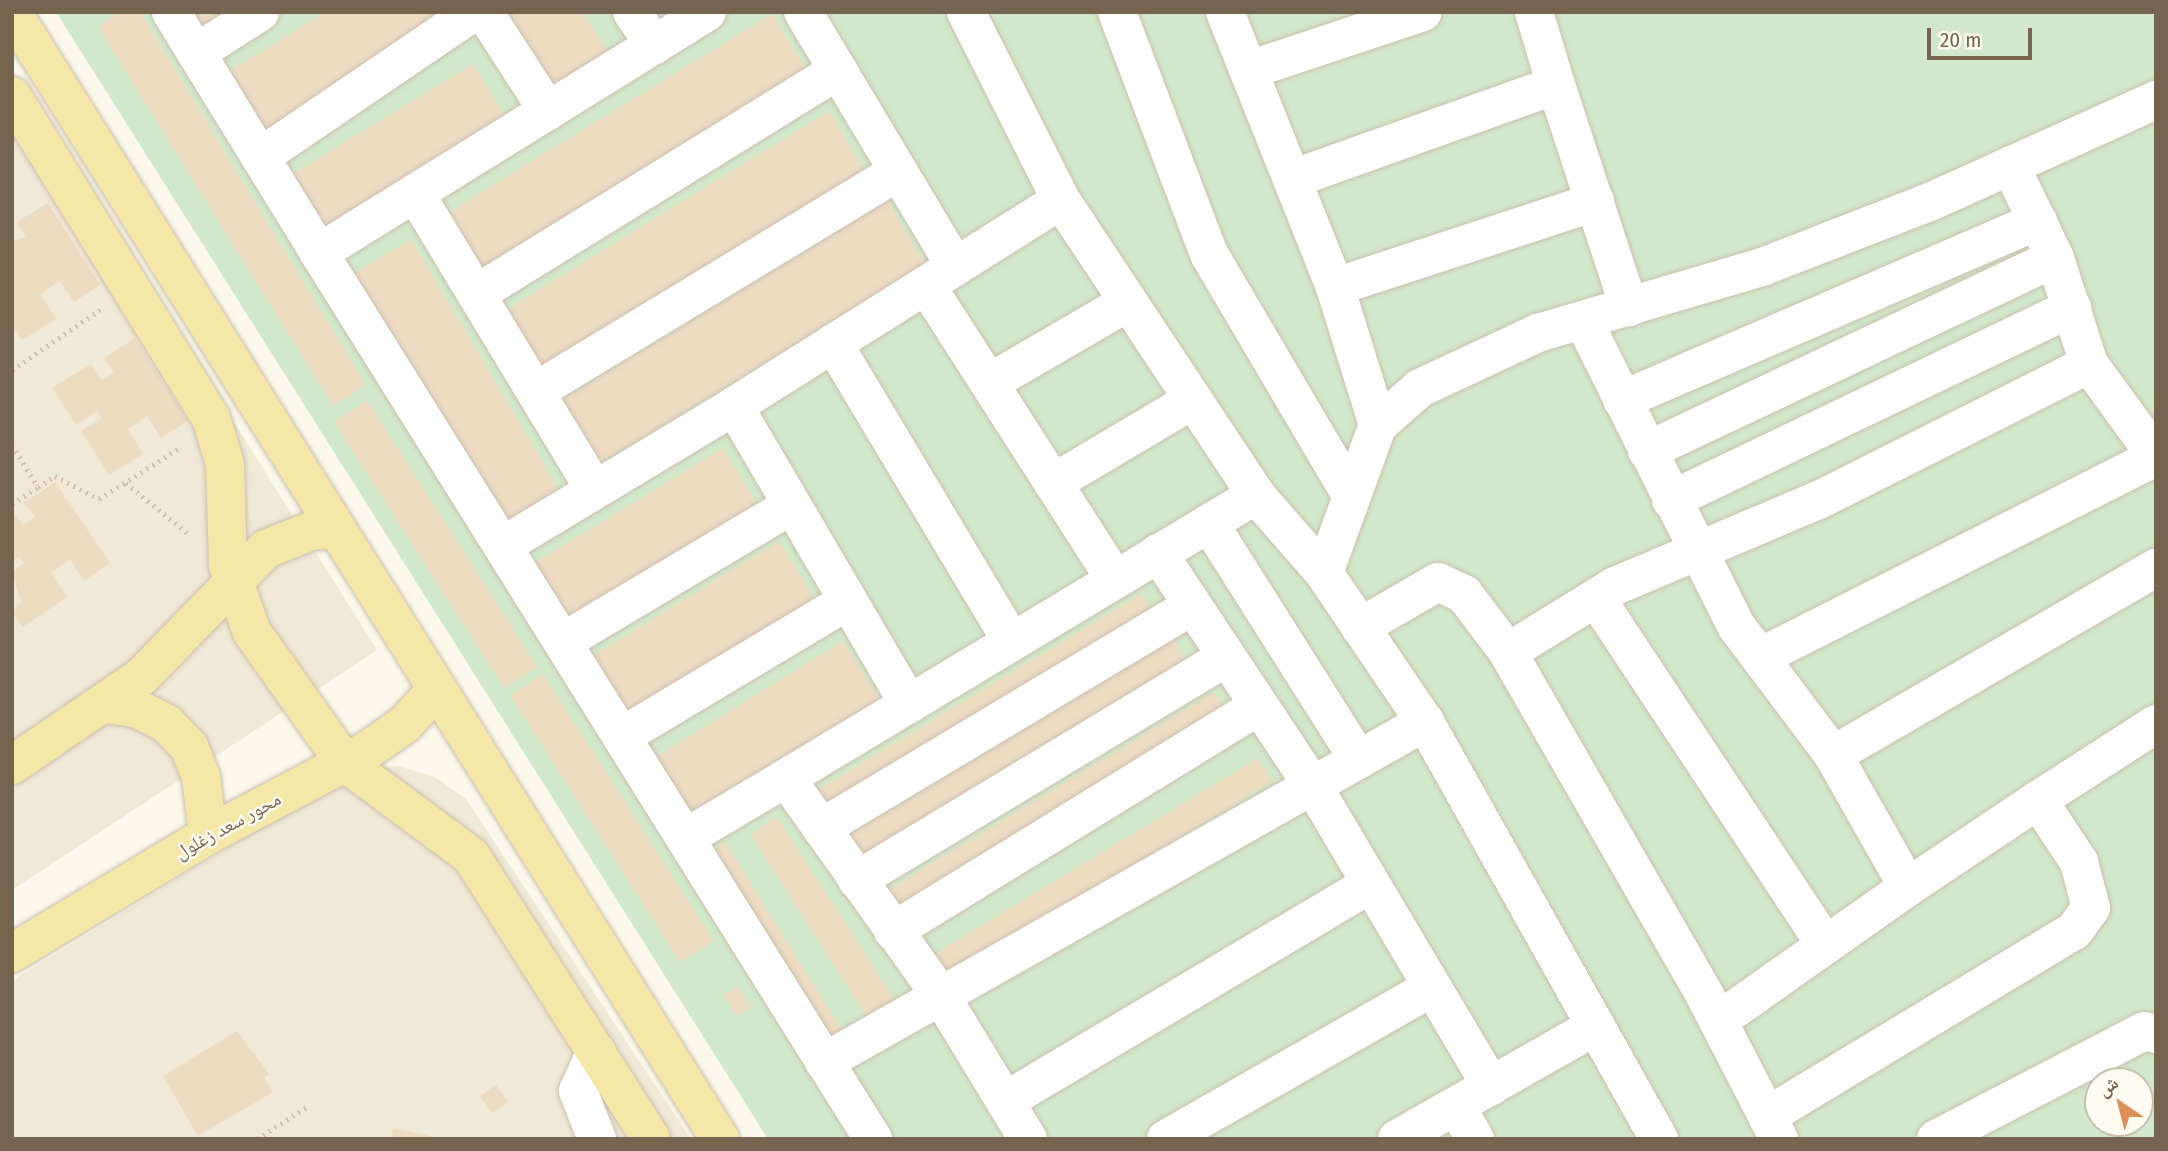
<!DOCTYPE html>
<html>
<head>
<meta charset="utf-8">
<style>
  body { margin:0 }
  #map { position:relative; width:2168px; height:1151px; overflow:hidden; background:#fcf8eb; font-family:"Fira Sans Condensed","Noto Naskh Arabic",sans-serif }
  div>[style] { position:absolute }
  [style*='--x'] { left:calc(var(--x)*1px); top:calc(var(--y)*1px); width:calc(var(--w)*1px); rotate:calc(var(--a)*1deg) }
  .residential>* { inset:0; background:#f0e9d7 }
  .green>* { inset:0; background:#d1e9ca }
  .building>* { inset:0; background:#eddbc2 }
  .path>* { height:4.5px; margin-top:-2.25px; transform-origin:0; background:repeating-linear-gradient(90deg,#d5c1a7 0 2px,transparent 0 7px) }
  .roads { filter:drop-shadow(0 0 2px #cbc0ae) drop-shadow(0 0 2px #cbc0ae) }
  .minor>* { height:38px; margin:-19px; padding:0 19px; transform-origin:19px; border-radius:19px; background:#fff }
  .major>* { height:38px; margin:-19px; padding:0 19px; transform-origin:19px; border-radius:19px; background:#f5e7a8 }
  span { translate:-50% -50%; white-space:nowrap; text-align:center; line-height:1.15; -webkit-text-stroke:5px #fefbf1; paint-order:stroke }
  .street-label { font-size:19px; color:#76644f }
  .frame { position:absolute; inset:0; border:14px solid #76644f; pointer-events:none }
  .north { position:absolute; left:2084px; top:1067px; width:70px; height:70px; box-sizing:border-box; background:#fefbf1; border:2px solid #c8bfb0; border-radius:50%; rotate:325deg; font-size:19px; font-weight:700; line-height:28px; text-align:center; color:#76644f }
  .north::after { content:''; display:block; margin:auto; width:24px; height:32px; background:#dd8e59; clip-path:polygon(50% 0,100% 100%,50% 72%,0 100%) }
  .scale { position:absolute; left:1927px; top:28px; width:105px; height:32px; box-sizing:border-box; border:4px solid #76644f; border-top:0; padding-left:9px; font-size:21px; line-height:24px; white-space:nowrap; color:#76644f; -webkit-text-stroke:5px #fefbf1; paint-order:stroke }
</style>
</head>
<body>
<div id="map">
  <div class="residential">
    <div style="clip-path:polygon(12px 69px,377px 650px,12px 890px)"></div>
    <div style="clip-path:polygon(398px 766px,435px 777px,466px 799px,691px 1139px,12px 1139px,12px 981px,331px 784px,360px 768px)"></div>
  </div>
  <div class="green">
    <div style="clip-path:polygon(evenodd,56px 12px,2156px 12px,2156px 1139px,768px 1139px,56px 12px,2098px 1081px,2140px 1081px,2140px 1123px,2098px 1123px,2098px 1081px)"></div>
  </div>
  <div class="building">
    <div style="clip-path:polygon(120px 12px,140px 12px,366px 385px,333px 406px,98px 27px)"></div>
    <div style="clip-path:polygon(187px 12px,241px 12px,202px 36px)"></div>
    <div style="clip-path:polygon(326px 12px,444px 12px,260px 136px,223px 75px)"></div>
    <div style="clip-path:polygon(502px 12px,583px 12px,610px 55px,552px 92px)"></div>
    <div style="clip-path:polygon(772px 14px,811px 77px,481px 279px,442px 216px)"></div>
    <div style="clip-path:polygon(473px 64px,510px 124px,321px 240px,284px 179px)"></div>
    <div style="clip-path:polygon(829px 111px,867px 174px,537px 377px,499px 314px)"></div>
    <div style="clip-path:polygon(887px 201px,925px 264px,596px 466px,557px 403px)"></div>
    <div style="clip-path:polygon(48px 203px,100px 285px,74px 302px,60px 281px,40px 294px,56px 319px,22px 340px,12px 325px,12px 241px,26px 237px,17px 222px)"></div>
    <div style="clip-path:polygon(411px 239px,560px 491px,498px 528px,348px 277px)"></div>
    <div style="clip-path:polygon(135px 338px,188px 421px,161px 438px,147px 416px,128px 429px,143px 454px,109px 475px,81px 431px,102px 418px,97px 411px,76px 425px,52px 388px,91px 364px,102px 380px,114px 372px,104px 358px)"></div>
    <div style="clip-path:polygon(367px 400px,537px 667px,504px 688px,334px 422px)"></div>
    <div style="clip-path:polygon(723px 448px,761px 511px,567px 630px,528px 567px)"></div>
    <div style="clip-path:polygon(55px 482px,110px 563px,84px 581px,70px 560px,51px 573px,67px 597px,23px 627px,12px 613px,21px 602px,12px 572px,24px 563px,19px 557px,12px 562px,12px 510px,23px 525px,35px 517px,24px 503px)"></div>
    <div style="clip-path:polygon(779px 541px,818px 603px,624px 723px,586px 660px)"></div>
    <div style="clip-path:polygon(1141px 594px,1155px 617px,824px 817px,810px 794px)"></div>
    <div style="clip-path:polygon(1173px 639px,1187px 662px,856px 863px,842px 840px)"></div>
    <div style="clip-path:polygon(843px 641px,882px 704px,688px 824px,649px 761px)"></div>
    <div style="clip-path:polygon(543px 674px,714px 941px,680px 962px,510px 695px)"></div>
    <div style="clip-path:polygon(1214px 692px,1228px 715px,897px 915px,883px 893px)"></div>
    <div style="clip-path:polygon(1258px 758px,1272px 781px,941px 982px,926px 959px)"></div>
    <div style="clip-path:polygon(777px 817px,894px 999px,867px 1017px,750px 834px)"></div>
    <div style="clip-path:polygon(725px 842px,846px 1037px,823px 1051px,703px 856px)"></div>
    <div style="clip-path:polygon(738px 986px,751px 1007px,736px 1016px,724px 995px)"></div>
    <div style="clip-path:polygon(237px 1031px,269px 1074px,264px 1077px,273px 1092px,198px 1136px,163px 1076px)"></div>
    <div style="clip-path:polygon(496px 1085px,508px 1102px,492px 1113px,480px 1096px)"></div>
    <div style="clip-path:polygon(393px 1128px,439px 1138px,439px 1139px,391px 1139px)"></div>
  </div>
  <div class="path">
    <div style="--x:12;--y:370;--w:108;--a:-34.4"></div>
    <div style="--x:12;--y:445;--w:49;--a:58.2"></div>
    <div style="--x:38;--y:487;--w:20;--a:-33"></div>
    <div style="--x:55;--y:476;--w:50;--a:27.6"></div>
    <div style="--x:99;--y:499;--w:97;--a:-32.4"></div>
    <div style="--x:126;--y:483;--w:84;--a:39.2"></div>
    <div style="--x:12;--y:504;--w:31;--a:-33"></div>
    <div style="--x:257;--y:1139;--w:63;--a:-32.7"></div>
  </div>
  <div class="roads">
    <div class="minor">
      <div style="--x:171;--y:12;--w:283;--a:58.4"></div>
      <div style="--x:484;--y:12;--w:118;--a:57.1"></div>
      <div style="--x:632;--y:12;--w:40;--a:56"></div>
      <div style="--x:707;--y:12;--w:457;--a:148.2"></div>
      <div style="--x:319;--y:253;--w:1045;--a:57.98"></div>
      <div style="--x:803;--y:12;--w:296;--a:59.1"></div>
      <div style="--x:966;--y:12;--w:211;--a:63.2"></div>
      <div style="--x:1117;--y:12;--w:259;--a:69.2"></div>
      <div style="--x:1209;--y:254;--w:277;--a:59.5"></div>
      <div style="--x:1225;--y:12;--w:296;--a:68.2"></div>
      <div style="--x:1335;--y:287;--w:145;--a:72.7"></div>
      <div style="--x:196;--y:53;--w:76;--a:-32.6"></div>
      <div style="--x:1249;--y:70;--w:183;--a:-18.4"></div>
      <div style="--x:1556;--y:85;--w:234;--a:71.8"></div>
      <div style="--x:260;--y:157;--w:258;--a:-34.2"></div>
      <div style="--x:1292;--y:179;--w:280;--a:-19.6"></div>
      <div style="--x:1556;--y:85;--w:76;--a:-106.8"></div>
      <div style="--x:415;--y:193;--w:347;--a:58.8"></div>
      <div style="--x:926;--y:285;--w:350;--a:57.3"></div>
      <div style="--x:1335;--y:287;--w:274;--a:-18.1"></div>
      <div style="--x:476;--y:294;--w:426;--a:-31.7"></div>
      <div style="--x:1583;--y:320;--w:343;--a:63.4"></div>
      <div style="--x:1737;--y:627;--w:160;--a:53.1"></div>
      <div style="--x:833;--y:343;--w:348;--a:59.1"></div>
      <div style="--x:2089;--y:364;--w:114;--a:53.9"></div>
      <div style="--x:989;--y:383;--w:161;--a:-30.2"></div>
      <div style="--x:536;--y:391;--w:424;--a:-31.2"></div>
      <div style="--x:1622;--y:400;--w:453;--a:-23.3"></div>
      <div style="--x:734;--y:406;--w:386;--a:-32.2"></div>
      <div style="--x:1061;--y:200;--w:354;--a:56.5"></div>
      <div style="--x:1647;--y:451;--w:451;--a:-25.3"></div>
      <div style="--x:1053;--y:483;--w:163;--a:-30.7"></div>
      <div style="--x:1671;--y:500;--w:445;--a:-25.6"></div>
      <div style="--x:1209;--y:523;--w:280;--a:57.7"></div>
      <div style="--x:504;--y:545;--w:269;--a:-31.1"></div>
      <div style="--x:734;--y:406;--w:346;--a:59.6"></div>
      <div style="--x:1158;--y:553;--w:280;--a:56.4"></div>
      <div style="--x:1313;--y:786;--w:349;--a:59.3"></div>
      <div style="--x:1324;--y:573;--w:158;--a:-70"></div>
      <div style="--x:1378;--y:425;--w:56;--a:-41.4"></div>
      <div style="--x:1420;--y:388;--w:130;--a:-25"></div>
      <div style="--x:1538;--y:333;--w:234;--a:-16.4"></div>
      <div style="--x:1762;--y:267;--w:182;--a:-21.2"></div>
      <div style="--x:1932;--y:201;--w:246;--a:-24.3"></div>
      <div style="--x:1596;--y:598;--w:416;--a:56.5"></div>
      <div style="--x:1360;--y:627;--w:90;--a:-30"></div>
      <div style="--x:1438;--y:582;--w:29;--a:25"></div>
      <div style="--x:1464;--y:594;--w:73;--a:52.8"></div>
      <div style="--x:564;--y:641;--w:265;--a:-30.8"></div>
      <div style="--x:1760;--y:657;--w:444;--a:-26.8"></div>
      <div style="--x:622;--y:736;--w:263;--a:-30.9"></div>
      <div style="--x:786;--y:778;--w:549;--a:-31.05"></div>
      <div style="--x:1256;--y:495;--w:103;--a:48.9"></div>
      <div style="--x:1324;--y:573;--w:180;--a:55.9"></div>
      <div style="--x:1425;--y:722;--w:478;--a:60.7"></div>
      <div style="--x:821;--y:828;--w:432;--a:-30.9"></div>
      <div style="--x:685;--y:838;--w:117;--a:-30.7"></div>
      <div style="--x:786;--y:778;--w:267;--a:54.6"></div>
      <div style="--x:941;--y:996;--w:167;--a:58.7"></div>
      <div style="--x:857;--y:880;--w:430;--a:-31.1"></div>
      <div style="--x:1908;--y:887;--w:156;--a:-33.8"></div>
      <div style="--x:893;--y:931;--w:426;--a:-31.6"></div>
      <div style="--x:1718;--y:1021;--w:232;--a:-35.2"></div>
      <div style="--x:1908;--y:887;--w:152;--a:-119.6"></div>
      <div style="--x:1833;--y:755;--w:373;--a:-30.1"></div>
      <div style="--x:596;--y:1051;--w:44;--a:114.2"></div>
      <div style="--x:578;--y:1091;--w:52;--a:68.4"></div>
      <div style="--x:824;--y:1062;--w:691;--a:-29.5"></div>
      <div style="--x:1005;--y:1101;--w:425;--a:-30.7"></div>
      <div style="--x:1456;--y:1106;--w:38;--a:60"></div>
      <div style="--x:1767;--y:1116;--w:358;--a:-31.1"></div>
      <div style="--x:2074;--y:931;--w:29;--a:-54"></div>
      <div style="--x:2091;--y:908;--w:48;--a:-104.6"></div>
      <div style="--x:2079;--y:862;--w:74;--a:-123.5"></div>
      <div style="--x:2038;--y:800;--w:140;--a:-32.8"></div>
      <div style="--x:1166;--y:1139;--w:306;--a:-29.7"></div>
      <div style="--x:1397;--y:1139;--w:229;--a:-29.6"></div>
      <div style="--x:1779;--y:1139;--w:168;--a:-117.3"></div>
      <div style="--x:1702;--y:990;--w:390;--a:-119.9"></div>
      <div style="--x:1508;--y:652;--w:126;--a:-31.7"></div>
      <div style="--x:1615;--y:586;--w:221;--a:-22.9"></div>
      <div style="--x:1819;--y:500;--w:302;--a:-26.7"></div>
      <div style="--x:2089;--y:364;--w:111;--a:-107.8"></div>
      <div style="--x:2055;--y:258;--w:103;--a:-115.8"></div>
      <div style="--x:1936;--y:1139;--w:234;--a:-27.4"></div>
      <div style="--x:2144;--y:1031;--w:12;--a:14"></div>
    </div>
    <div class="major">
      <div style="--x:12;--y:12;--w:1331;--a:57.86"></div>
      <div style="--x:12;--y:96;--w:379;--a:58.3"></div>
      <div style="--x:211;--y:418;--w:48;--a:73.1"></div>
      <div style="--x:225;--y:464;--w:101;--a:88.3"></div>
      <div style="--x:228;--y:565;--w:71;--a:70.3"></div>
      <div style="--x:252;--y:632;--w:159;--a:54.7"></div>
      <div style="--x:344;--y:762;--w:158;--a:36.5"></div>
      <div style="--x:471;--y:856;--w:335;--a:57.5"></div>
      <div style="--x:107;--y:704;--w:31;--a:9"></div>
      <div style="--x:138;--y:709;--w:33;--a:27"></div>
      <div style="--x:167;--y:724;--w:32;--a:46"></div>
      <div style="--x:189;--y:747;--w:32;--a:68"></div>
      <div style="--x:201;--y:777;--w:58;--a:83.1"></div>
      <div style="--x:12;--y:765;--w:156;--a:-34.3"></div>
      <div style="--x:141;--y:677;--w:179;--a:-45.7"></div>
      <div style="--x:266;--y:549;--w:48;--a:-21.8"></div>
      <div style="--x:311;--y:531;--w:25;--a:-5"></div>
      <div style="--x:12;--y:953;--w:229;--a:-31"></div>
      <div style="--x:208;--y:835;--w:178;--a:-27.9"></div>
      <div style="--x:365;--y:752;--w:47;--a:-34.7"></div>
      <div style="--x:404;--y:725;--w:49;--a:-47.5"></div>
    </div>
  </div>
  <div class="street-label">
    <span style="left:228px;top:826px;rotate:-29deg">محور سعد زغلول</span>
  </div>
  <div class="frame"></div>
  <div class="north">ش</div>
  <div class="scale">20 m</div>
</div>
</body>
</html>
